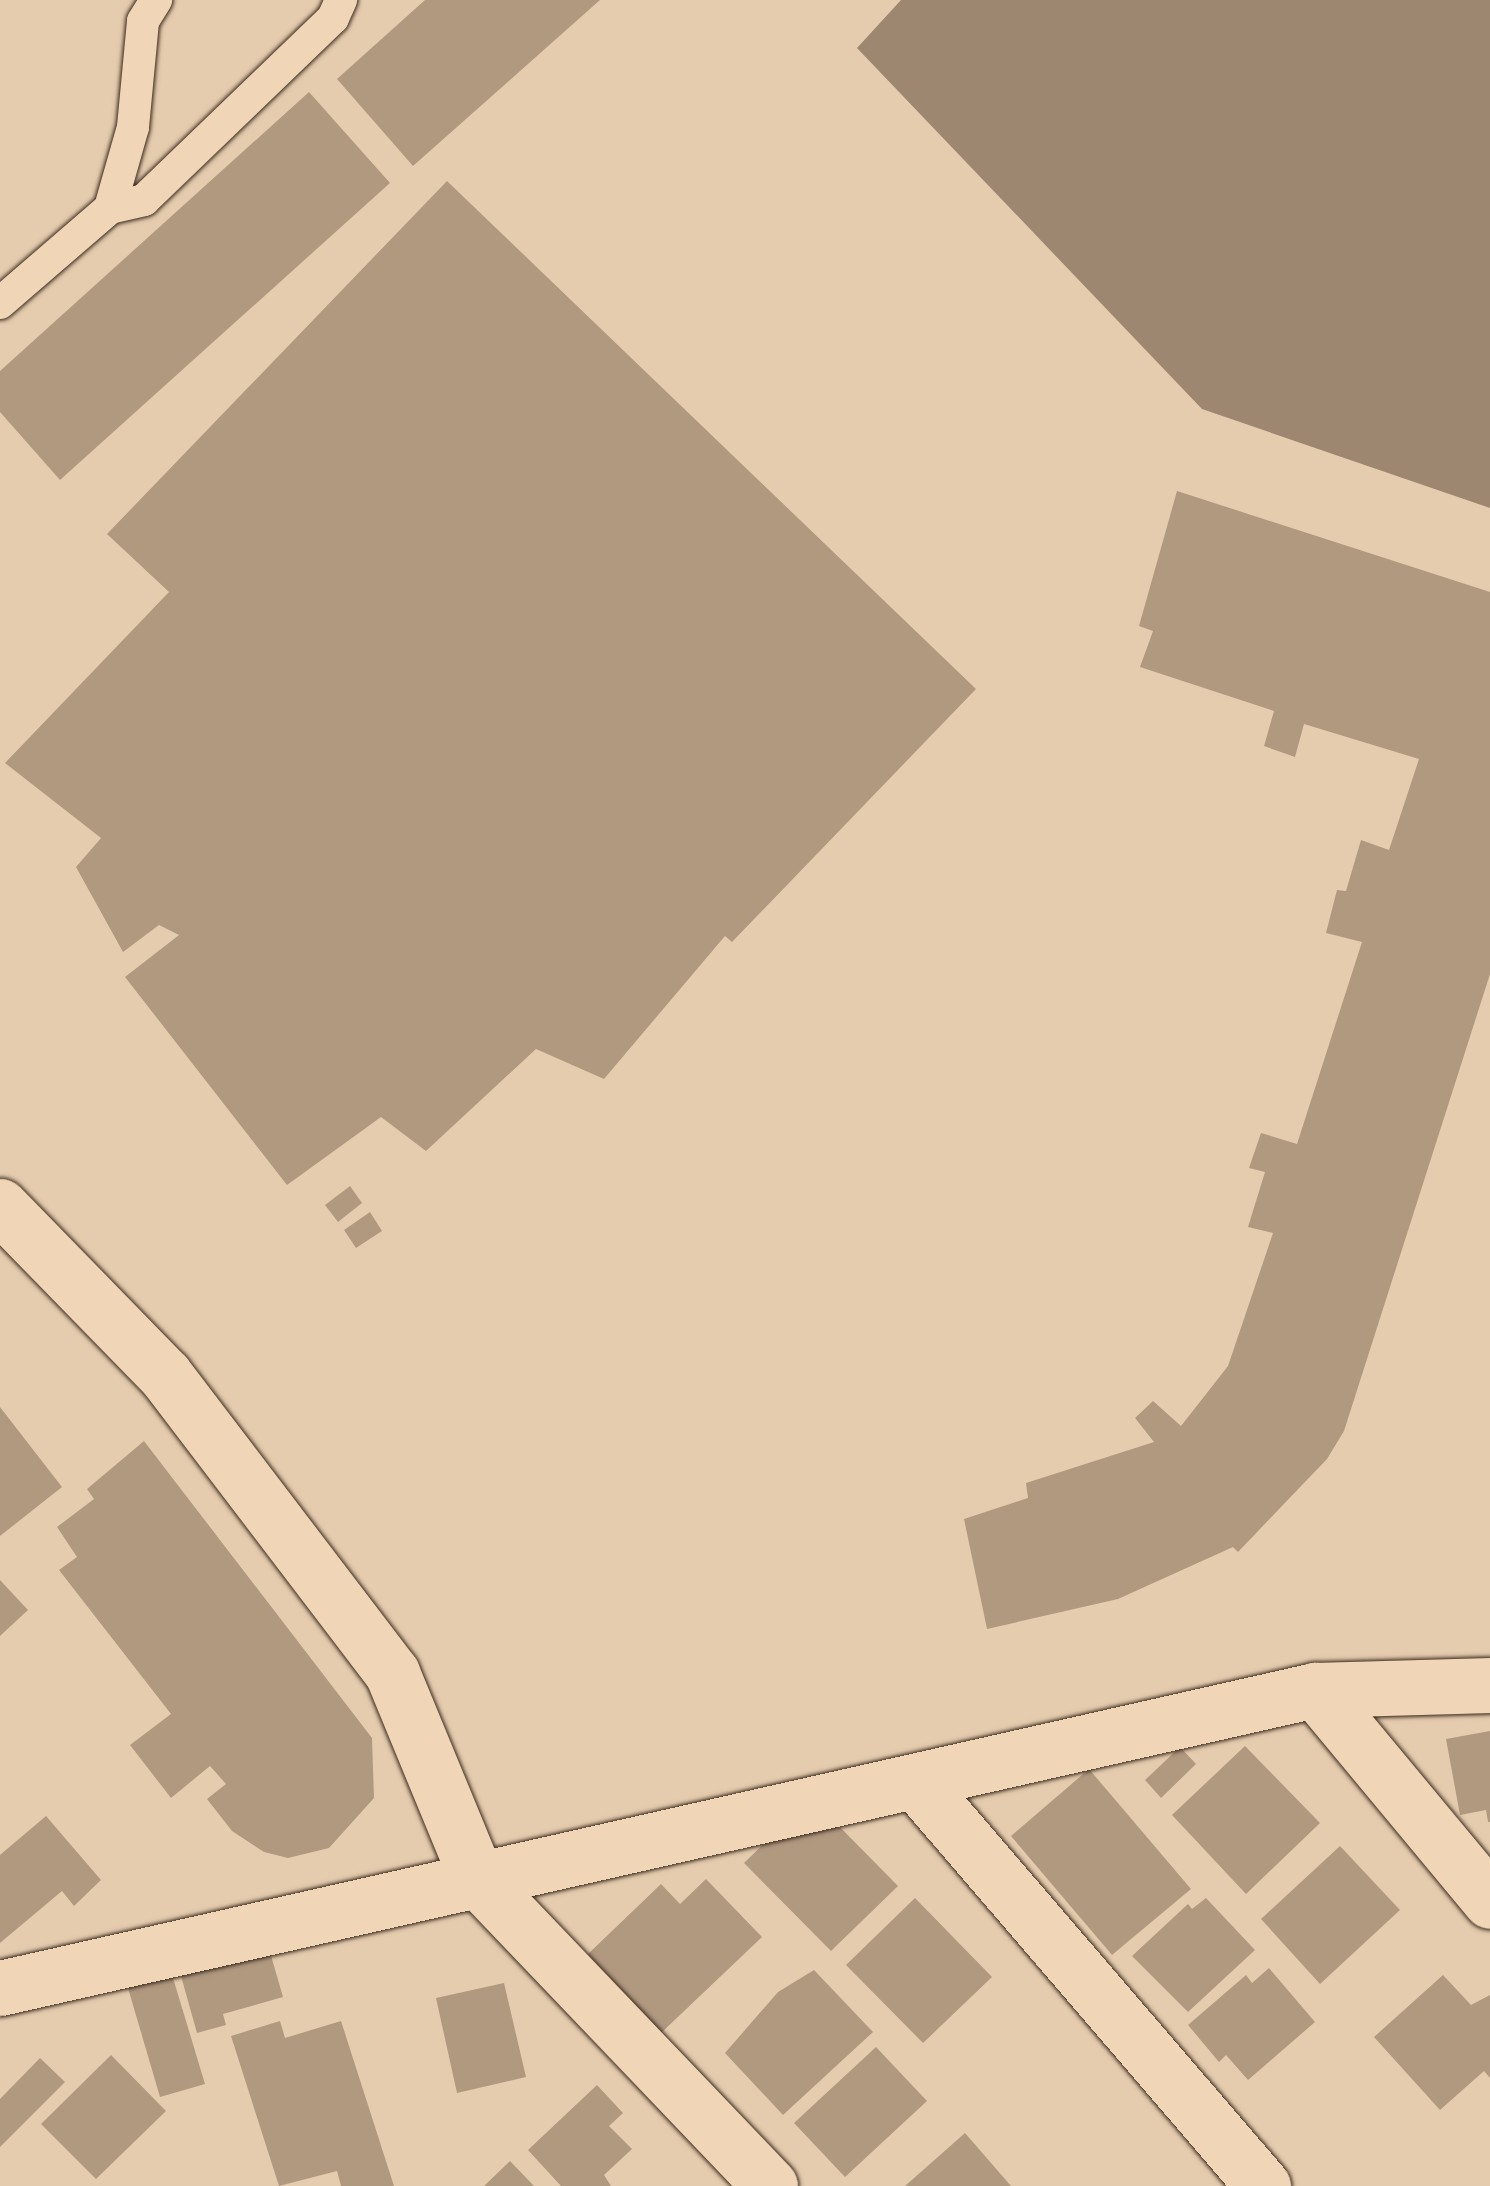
<!DOCTYPE html>
<html>
<head>
<meta charset="utf-8">
<style>
  body { margin:0 }
  #map { position:relative; width:1490px; height:2186px; overflow:hidden; background:#e5ccae; font-family:"Patrick Hand",sans-serif }
  div>[style] { position:absolute }
  [style*='--x'] { left:calc(var(--x)*1px); top:calc(var(--y)*1px); width:calc(var(--w)*1px); rotate:calc(var(--a)*1deg) }
  .water>* { inset:0; background:#9d8771 }
  .building>* { inset:0; background:#b19980 }
  .roads { filter:drop-shadow(0 0 2px #3b2a1e) drop-shadow(0 0 2px #3b2a1e) }
  .service>* { height:32px; margin:-16px; padding:0 16px; transform-origin:16px; border-radius:16px; background:#f0d6b7 }
  .minor>* { height:55px; margin:-27.5px; padding:0 27.5px; transform-origin:27.5px; border-radius:27.5px; background:#f0d6b7 }
  span { translate:-50% -50%; white-space:nowrap; text-align:center; line-height:1.15; -webkit-text-stroke:8px #f0d6b7; paint-order:stroke }
</style>
</head>
<body>
<div id="map">
  <div class="water">
    <div style="clip-path:polygon(901px 0,1490px 0,1490px 508px,1202px 409px,857px 48px)"></div>
  </div>
  <div class="building">
    <div style="clip-path:polygon(425px 0,600px 0,413px 166px,337px 79px)"></div>
    <div style="clip-path:polygon(309px 92px,390px 183px,60px 480px,0 412px,0 371px)"></div>
    <div style="clip-path:polygon(447px 181px,976px 689px,732px 942px,725px 936px,604px 1079px,536px 1049px,426px 1151px,381px 1117px,287px 1185px,125px 977px,179px 935px,159px 925px,123px 952px,76px 867px,101px 838px,5px 763px,169px 592px,107px 534px)"></div>
    <div style="clip-path:polygon(1177px 491px,1490px 592px,1490px 974px,1344px 1431px,1327px 1459px,1238px 1552px,1233px 1547px,1118px 1599px,987px 1629px,964px 1519px,1028px 1498px,1026px 1483px,1154px 1442px,1135px 1418px,1153px 1401px,1181px 1426px,1228px 1366px,1273px 1233px,1248px 1227px,1265px 1172px,1249px 1168px,1261px 1133px,1297px 1144px,1362px 942px,1326px 933px,1337px 890px,1346px 891px,1361px 840px,1389px 850px,1419px 759px,1304px 724px,1295px 757px,1264px 746px,1274px 711px,1140px 667px,1153px 631px,1139px 626px)"></div>
    <div style="clip-path:polygon(350px 1186px,362px 1203px,338px 1222px,325px 1205px)"></div>
    <div style="clip-path:polygon(370px 1212px,382px 1231px,356px 1248px,344px 1230px)"></div>
    <div style="clip-path:polygon(0 1407px,62px 1487px,0 1536px)"></div>
    <div style="clip-path:polygon(144px 1441px,372px 1738px,374px 1798px,329px 1848px,288px 1858px,264px 1852px,232px 1831px,207px 1799px,226px 1784px,210px 1766px,171px 1798px,130px 1745px,171px 1714px,59px 1570px,77px 1557px,57px 1527px,94px 1499px,87px 1489px)"></div>
    <div style="clip-path:polygon(0 1580px,28px 1610px,0 1636px)"></div>
    <div style="clip-path:polygon(1490px 1731px,1490px 1822px,1488px 1822px,1486px 1810px,1460px 1815px,1446px 1739px)"></div>
    <div style="clip-path:polygon(1245px 1746px,1320px 1823px,1246px 1894px,1172px 1815px)"></div>
    <div style="clip-path:polygon(1180px 1747px,1196px 1764px,1161px 1798px,1145px 1780px)"></div>
    <div style="clip-path:polygon(1089px 1769px,1191px 1889px,1112px 1955px,1011px 1836px)"></div>
    <div style="clip-path:polygon(46px 1816px,101px 1880px,74px 1906px,62px 1891px,0 1943px,0 1855px)"></div>
    <div style="clip-path:polygon(830px 1817px,898px 1886px,831px 1951px,744px 1863px,777px 1831px)"></div>
    <div style="clip-path:polygon(1340px 1846px,1400px 1910px,1320px 1984px,1261px 1919px)"></div>
    <div style="clip-path:polygon(706px 1879px,762px 1937px,661px 2033px,587px 1955px,661px 1884px,680px 1904px)"></div>
    <div style="clip-path:polygon(915px 1898px,992px 1977px,923px 2043px,846px 1965px)"></div>
    <div style="clip-path:polygon(1206px 1898px,1255px 1950px,1188px 2012px,1132px 1956px,1188px 1904px,1192px 1909px)"></div>
    <div style="clip-path:polygon(270px 1952px,283px 1997px,223px 2014px,226px 2025px,197px 2033px,181px 1976px)"></div>
    <div style="clip-path:polygon(167px 1958px,205px 2084px,160px 2097px,123px 1971px)"></div>
    <div style="clip-path:polygon(1269px 1968px,1315px 2022px,1248px 2080px,1226px 2055px,1219px 2062px,1188px 2025px,1246px 1975px,1252px 1983px)"></div>
    <div style="clip-path:polygon(814px 1970px,873px 2032px,783px 2115px,725px 2053px,778px 1992px)"></div>
    <div style="clip-path:polygon(1443px 1975px,1471px 2005px,1490px 1995px,1490px 2078px,1484px 2071px,1440px 2110px,1374px 2037px)"></div>
    <div style="clip-path:polygon(504px 1983px,526px 2077px,457px 2093px,436px 1998px)"></div>
    <div style="clip-path:polygon(280px 2021px,285px 2038px,341px 2021px,394px 2186px,341px 2186px,337px 2171px,279px 2186px,231px 2036px)"></div>
    <div style="clip-path:polygon(876px 2047px,927px 2101px,845px 2177px,794px 2123px)"></div>
    <div style="clip-path:polygon(111px 2055px,166px 2111px,96px 2179px,41px 2124px)"></div>
    <div style="clip-path:polygon(40px 2058px,65px 2082px,0 2147px,0 2099px)"></div>
    <div style="clip-path:polygon(597px 2085px,623px 2113px,609px 2126px,632px 2149px,604px 2175px,611px 2186px,561px 2186px,528px 2150px)"></div>
    <div style="clip-path:polygon(965px 2133px,1011px 2186px,905px 2186px)"></div>
    <div style="clip-path:polygon(510px 2161px,534px 2186px,484px 2186px)"></div>
  </div>
  <div class="roads">
    <div class="service">
      <div style="--x:110;--y:208;--w:84;--a:-74.1"></div>
      <div style="--x:133;--y:127;--w:106;--a:-84.6"></div>
      <div style="--x:143;--y:21;--w:25;--a:-58"></div>
      <div style="--x:0;--y:303;--w:145;--a:-40.8"></div>
      <div style="--x:110;--y:208;--w:35;--a:-13"></div>
      <div style="--x:144;--y:200;--w:262;--a:-43.9"></div>
      <div style="--x:333;--y:18;--w:20;--a:-66"></div>
    </div>
    <div class="minor">
      <div style="--x:0;--y:1206;--w:236;--a:45.7"></div>
      <div style="--x:165;--y:1375;--w:375;--a:52.7"></div>
      <div style="--x:392;--y:1673;--w:223;--a:67.6"></div>
      <div style="--x:477;--y:1879;--w:424;--a:46.3"></div>
      <div style="--x:1315;--y:1690;--w:274;--a:50.3"></div>
      <div style="--x:915;--y:1781;--w:534;--a:49.33"></div>
      <div style="--x:0;--y:1988;--w:1348;--a:-12.77"></div>
      <div style="--x:1315;--y:1690;--w:175;--a:-1.6"></div>
    </div>
  </div>
</div>
</body>
</html>
